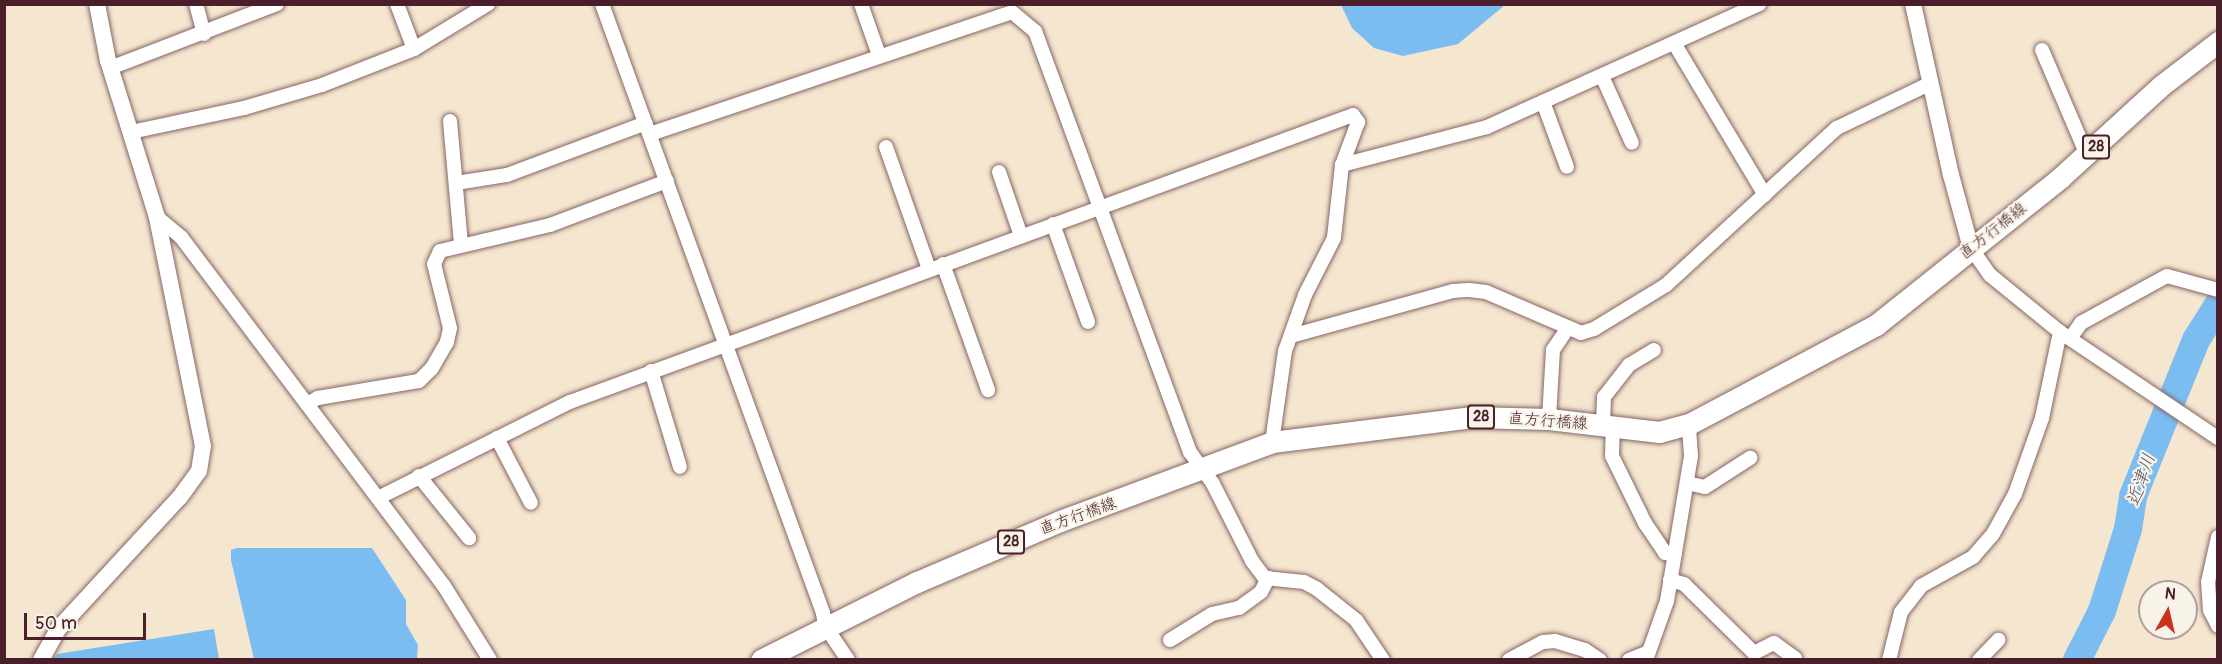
<!DOCTYPE html>
<html>
<head>
<meta charset="utf-8">
<style>
  body { margin:0 }
  #map { position:relative; width:2222px; height:664px; overflow:hidden; background:#f4e6cf; font-family:Pangolin,"Klee One",sans-serif }
  div>[style] { position:absolute }
  [style*='--x'] { left:calc(var(--x)*1px); top:calc(var(--y)*1px); width:calc(var(--w)*1px); rotate:calc(var(--a)*1deg) }
  .water>* { inset:0; background:#7cbdf1 }
  .river>* { height:28px; margin:-14px; padding:0 14px; transform-origin:14px; border-radius:14px; background:#7cbdf1 }
  .roads { filter:drop-shadow(0 0 2px #866564) drop-shadow(0 0 2px #866564) }
  .minor>* { height:14px; margin:-7px; padding:0 7px; transform-origin:7px; border-radius:7px; background:#fff }
  .tertiary>* { height:16px; margin:-8px; padding:0 8px; transform-origin:8px; border-radius:8px; background:#fff }
  .primary>* { height:21px; margin:-10.5px; padding:0 10.5px; transform-origin:10.5px; border-radius:10.5px; background:#fff }
  span { translate:-50% -50%; white-space:nowrap; text-align:center; line-height:1.15; -webkit-text-stroke:4.5px #f7f3e8; paint-order:stroke }
  .shield-label span { padding:2px 4px; background:#f7f3e8; border:2px solid; border-radius:4px; -webkit-text-stroke-width:0 }
  .shield-label { font-size:15px; color:#4a1f2b; font-weight:700 }
  .street-label { font-size:16px; color:#4a1f2b }
  .water-label { font-size:18px; color:#594e66; font-style:italic }
  .frame { position:absolute; inset:0; border:6px solid #4a1f2b; pointer-events:none }
  .north { position:absolute; left:2138px; top:580px; width:60px; height:60px; box-sizing:border-box; background:#f7f3e8; border:2px solid #b29e9c; border-radius:50%; rotate:8deg; font-size:16px; font-weight:700; line-height:24px; text-align:center; color:#4a1f2b }
  .north::after { content:''; display:block; margin:auto; width:21px; height:27px; background:#c8321e; clip-path:polygon(50% 0,100% 100%,50% 72%,0 100%) }
  .scale { position:absolute; left:24px; top:613px; width:122px; height:27px; box-sizing:border-box; border:3px solid #4a1f2b; border-top:0; padding-left:8px; font-size:18px; line-height:21px; white-space:nowrap; color:#4a1f2b; -webkit-text-stroke:4px #f7f3e8; paint-order:stroke }
</style>
</head>
<body>
<div id="map">
  <div class="water">
    <div style="clip-path:polygon(1341px 5px,1505px 5px,1458px 44px,1403px 56px,1374px 48px,1352px 28px)"></div>
    <div style="clip-path:polygon(237px 548px,372px 548px,406px 600px,406px 624px,418px 645px,417px 659px,254px 659px,231px 560px,231px 550px)"></div>
    <div style="clip-path:polygon(214px 629px,219px 659px,53px 659px,57px 654px)"></div>
  </div>
  <div class="river">
    <div style="--x:2077;--y:660;--w:55;--a:-63"></div>
    <div style="--x:2102;--y:611;--w:86;--a:-72.4"></div>
    <div style="--x:2128;--y:529;--w:33;--a:-81"></div>
    <div style="--x:2133;--y:496;--w:168;--a:-68"></div>
    <div style="--x:2196;--y:340;--w:41;--a:-57.8"></div>
  </div>
  <div class="roads">
    <div class="minor">
      <div style="--x:196;--y:4;--w:31;--a:75"></div>
      <div style="--x:397;--y:4;--w:48;--a:69.3"></div>
      <div style="--x:602;--y:4;--w:648;--a:70.05"></div>
      <div style="--x:823;--y:613;--w:13;--a:81"></div>
      <div style="--x:825;--y:626;--w:41;--a:55.9"></div>
      <div style="--x:861;--y:4;--w:54;--a:70.6"></div>
      <div style="--x:1674;--y:43;--w:177;--a:59.1"></div>
      <div style="--x:2042;--y:50;--w:114;--a:66.8"></div>
      <div style="--x:110;--y:68;--w:179;--a:-21"></div>
      <div style="--x:1602;--y:76;--w:73;--a:65.9"></div>
      <div style="--x:1543;--y:102;--w:69;--a:69.7"></div>
      <div style="--x:450;--y:121;--w:124;--a:84.9"></div>
      <div style="--x:131;--y:132;--w:116;--a:-12"></div>
      <div style="--x:244;--y:108;--w:81;--a:-16.4"></div>
      <div style="--x:322;--y:85;--w:99;--a:-21.4"></div>
      <div style="--x:414;--y:49;--w:87;--a:-31.3"></div>
      <div style="--x:650;--y:134;--w:382;--a:-18.6"></div>
      <div style="--x:1012;--y:12;--w:30;--a:40"></div>
      <div style="--x:1035;--y:31;--w:449;--a:69.8"></div>
      <div style="--x:1190;--y:452;--w:39;--a:54"></div>
      <div style="--x:1213;--y:484;--w:86;--a:63.1"></div>
      <div style="--x:1252;--y:561;--w:21;--a:53"></div>
      <div style="--x:1265;--y:578;--w:39;--a:6"></div>
      <div style="--x:1304;--y:582;--w:15;--a:28"></div>
      <div style="--x:1317;--y:589;--w:50;--a:38.5"></div>
      <div style="--x:1356;--y:620;--w:48;--a:56"></div>
      <div style="--x:886;--y:147;--w:129;--a:70.6"></div>
      <div style="--x:1342;--y:165;--w:150;--a:-14.7"></div>
      <div style="--x:1487;--y:127;--w:299;--a:-24.3"></div>
      <div style="--x:999;--y:172;--w:68;--a:71"></div>
      <div style="--x:456;--y:183;--w:52;--a:-8.9"></div>
      <div style="--x:507;--y:175;--w:148;--a:-20.5"></div>
      <div style="--x:157;--y:217;--w:31;--a:40"></div>
      <div style="--x:181;--y:237;--w:437;--a:53"></div>
      <div style="--x:444;--y:586;--w:87;--a:58.1"></div>
      <div style="--x:1053;--y:224;--w:104;--a:70.3"></div>
      <div style="--x:1971;--y:248;--w:33;--a:55"></div>
      <div style="--x:1990;--y:275;--w:90;--a:39.2"></div>
      <div style="--x:2060;--y:332;--w:190;--a:33.9"></div>
      <div style="--x:943;--y:264;--w:134;--a:70.3"></div>
      <div style="--x:1291;--y:336;--w:168;--a:-15.5"></div>
      <div style="--x:1453;--y:291;--w:16;--a:-4"></div>
      <div style="--x:1469;--y:290;--w:17;--a:7"></div>
      <div style="--x:1486;--y:292;--w:103;--a:23.3"></div>
      <div style="--x:1581;--y:333;--w:14;--a:-17"></div>
      <div style="--x:1594;--y:329;--w:84;--a:-31.4"></div>
      <div style="--x:1666;--y:285;--w:232;--a:-42.6"></div>
      <div style="--x:1837;--y:128;--w:104;--a:-25.6"></div>
      <div style="--x:2071;--y:337;--w:17;--a:-54"></div>
      <div style="--x:2081;--y:323;--w:98;--a:-28.7"></div>
      <div style="--x:2167;--y:276;--w:53;--a:15.4"></div>
      <div style="--x:651;--y:371;--w:100;--a:73.2"></div>
      <div style="--x:307;--y:404;--w:13;--a:-29"></div>
      <div style="--x:318;--y:398;--w:102;--a:-9.6"></div>
      <div style="--x:419;--y:381;--w:18;--a:-45"></div>
      <div style="--x:432;--y:368;--w:30;--a:-60"></div>
      <div style="--x:447;--y:342;--w:14;--a:-78"></div>
      <div style="--x:450;--y:328;--w:66;--a:-104"></div>
      <div style="--x:434;--y:264;--w:14;--a:-65"></div>
      <div style="--x:440;--y:251;--w:113;--a:-13.3"></div>
      <div style="--x:550;--y:225;--w:125;--a:-20.6"></div>
      <div style="--x:1549;--y:419;--w:69;--a:-86.7"></div>
      <div style="--x:1553;--y:350;--w:27;--a:-56"></div>
      <div style="--x:1603;--y:425;--w:28;--a:-88"></div>
      <div style="--x:1604;--y:397;--w:41;--a:-52"></div>
      <div style="--x:1629;--y:365;--w:29;--a:-31"></div>
      <div style="--x:1613;--y:426;--w:30;--a:92"></div>
      <div style="--x:1612;--y:456;--w:75;--a:63.8"></div>
      <div style="--x:1645;--y:523;--w:36;--a:56"></div>
      <div style="--x:1665;--y:553;--w:10;--a:6"></div>
      <div style="--x:497;--y:438;--w:73;--a:62.4"></div>
      <div style="--x:419;--y:476;--w:80;--a:51.1"></div>
      <div style="--x:1687;--y:483;--w:18;--a:13"></div>
      <div style="--x:1705;--y:487;--w:54;--a:-32.8"></div>
      <div style="--x:378;--y:498;--w:215;--a:-26.6"></div>
      <div style="--x:570;--y:402;--w:834;--a:-20.13"></div>
      <div style="--x:1353;--y:115;--w:9;--a:54"></div>
      <div style="--x:1358;--y:122;--w:46;--a:110.4"></div>
      <div style="--x:1342;--y:165;--w:73;--a:96.3"></div>
      <div style="--x:1334;--y:238;--w:64;--a:117"></div>
      <div style="--x:1305;--y:295;--w:59;--a:109.7"></div>
      <div style="--x:1285;--y:351;--w:92;--a:98.1"></div>
      <div style="--x:2218;--y:537;--w:46;--a:102.5"></div>
      <div style="--x:2208;--y:582;--w:28;--a:86"></div>
      <div style="--x:2210;--y:610;--w:18;--a:63"></div>
      <div style="--x:1670;--y:580;--w:15;--a:16"></div>
      <div style="--x:1684;--y:584;--w:98;--a:44.6"></div>
      <div style="--x:1754;--y:653;--w:22;--a:-27"></div>
      <div style="--x:1774;--y:643;--w:26;--a:36"></div>
      <div style="--x:1170;--y:640;--w:49;--a:-31.8"></div>
      <div style="--x:1212;--y:614;--w:28;--a:-13"></div>
      <div style="--x:1239;--y:608;--w:27;--a:-36"></div>
      <div style="--x:1261;--y:592;--w:16;--a:-63"></div>
      <div style="--x:1509;--y:660;--w:38;--a:-28"></div>
      <div style="--x:1543;--y:642;--w:12;--a:-5"></div>
      <div style="--x:1555;--y:641;--w:31;--a:17"></div>
      <div style="--x:1585;--y:650;--w:18;--a:34"></div>
      <div style="--x:1629;--y:660;--w:18;--a:-22"></div>
      <div style="--x:1646;--y:660;--w:63;--a:-70.4"></div>
      <div style="--x:1667;--y:601;--w:147;--a:-80.6"></div>
      <div style="--x:1691;--y:456;--w:32;--a:-94"></div>
      <div style="--x:1889;--y:660;--w:49;--a:-76"></div>
      <div style="--x:1901;--y:612;--w:33;--a:-52"></div>
      <div style="--x:1921;--y:586;--w:60;--a:-29.1"></div>
      <div style="--x:1973;--y:557;--w:30;--a:-49"></div>
      <div style="--x:1993;--y:534;--w:46;--a:-61.2"></div>
      <div style="--x:2015;--y:494;--w:81;--a:-70.4"></div>
      <div style="--x:2042;--y:418;--w:88;--a:-78.2"></div>
      <div style="--x:1979;--y:660;--w:28;--a:-46"></div>
    </div>
    <div class="tertiary">
      <div style="--x:1913;--y:4;--w:175;--a:77.5"></div>
      <div style="--x:1951;--y:175;--w:76;--a:74.7"></div>
      <div style="--x:41;--y:660;--w:37;--a:-61"></div>
      <div style="--x:59;--y:628;--w:178;--a:-47.3"></div>
      <div style="--x:180;--y:497;--w:32;--a:-54"></div>
      <div style="--x:199;--y:471;--w:25;--a:-81"></div>
      <div style="--x:203;--y:446;--w:234;--a:-101.4"></div>
      <div style="--x:157;--y:217;--w:164;--a:-107.4"></div>
      <div style="--x:108;--y:61;--w:58;--a:-100.9"></div>
    </div>
    <div class="primary">
      <div style="--x:761;--y:660;--w:174;--a:-26.6"></div>
      <div style="--x:917;--y:582;--w:155;--a:-23.1"></div>
      <div style="--x:1060;--y:521;--w:226;--a:-20.4"></div>
      <div style="--x:1272;--y:442;--w:202;--a:-7.1"></div>
      <div style="--x:1472;--y:417;--w:77;--a:1.5"></div>
      <div style="--x:1549;--y:419;--w:111;--a:6.7"></div>
      <div style="--x:1659;--y:432;--w:31;--a:-15"></div>
      <div style="--x:1689;--y:424;--w:212;--a:-27.9"></div>
      <div style="--x:1876;--y:325;--w:236;--a:-38.6"></div>
      <div style="--x:2060;--y:178;--w:138;--a:-42.4"></div>
      <div style="--x:2162;--y:85;--w:71;--a:-37.5"></div>
    </div>
  </div>
  <div class="shield-label">
    <span style="left:2096px;top:147px">28</span>
    <span style="left:1481px;top:417px">28</span>
    <span style="left:1011px;top:542px">28</span>
  </div>
  <div class="street-label">
    <span style="left:1993px;top:231px;rotate:-38deg">直方行橋線</span>
    <span style="left:1548px;top:421px;rotate:4deg">直方行橋線</span>
    <span style="left:1078px;top:516px;rotate:-20deg">直方行橋線</span>
  </div>
  <div class="water-label">
    <span style="left:2142px;top:480px;rotate:-71deg">近津川</span>
  </div>
  <div class="frame"></div>
  <div class="north">N</div>
  <div class="scale">50 m</div>
</div>
</body>
</html>
